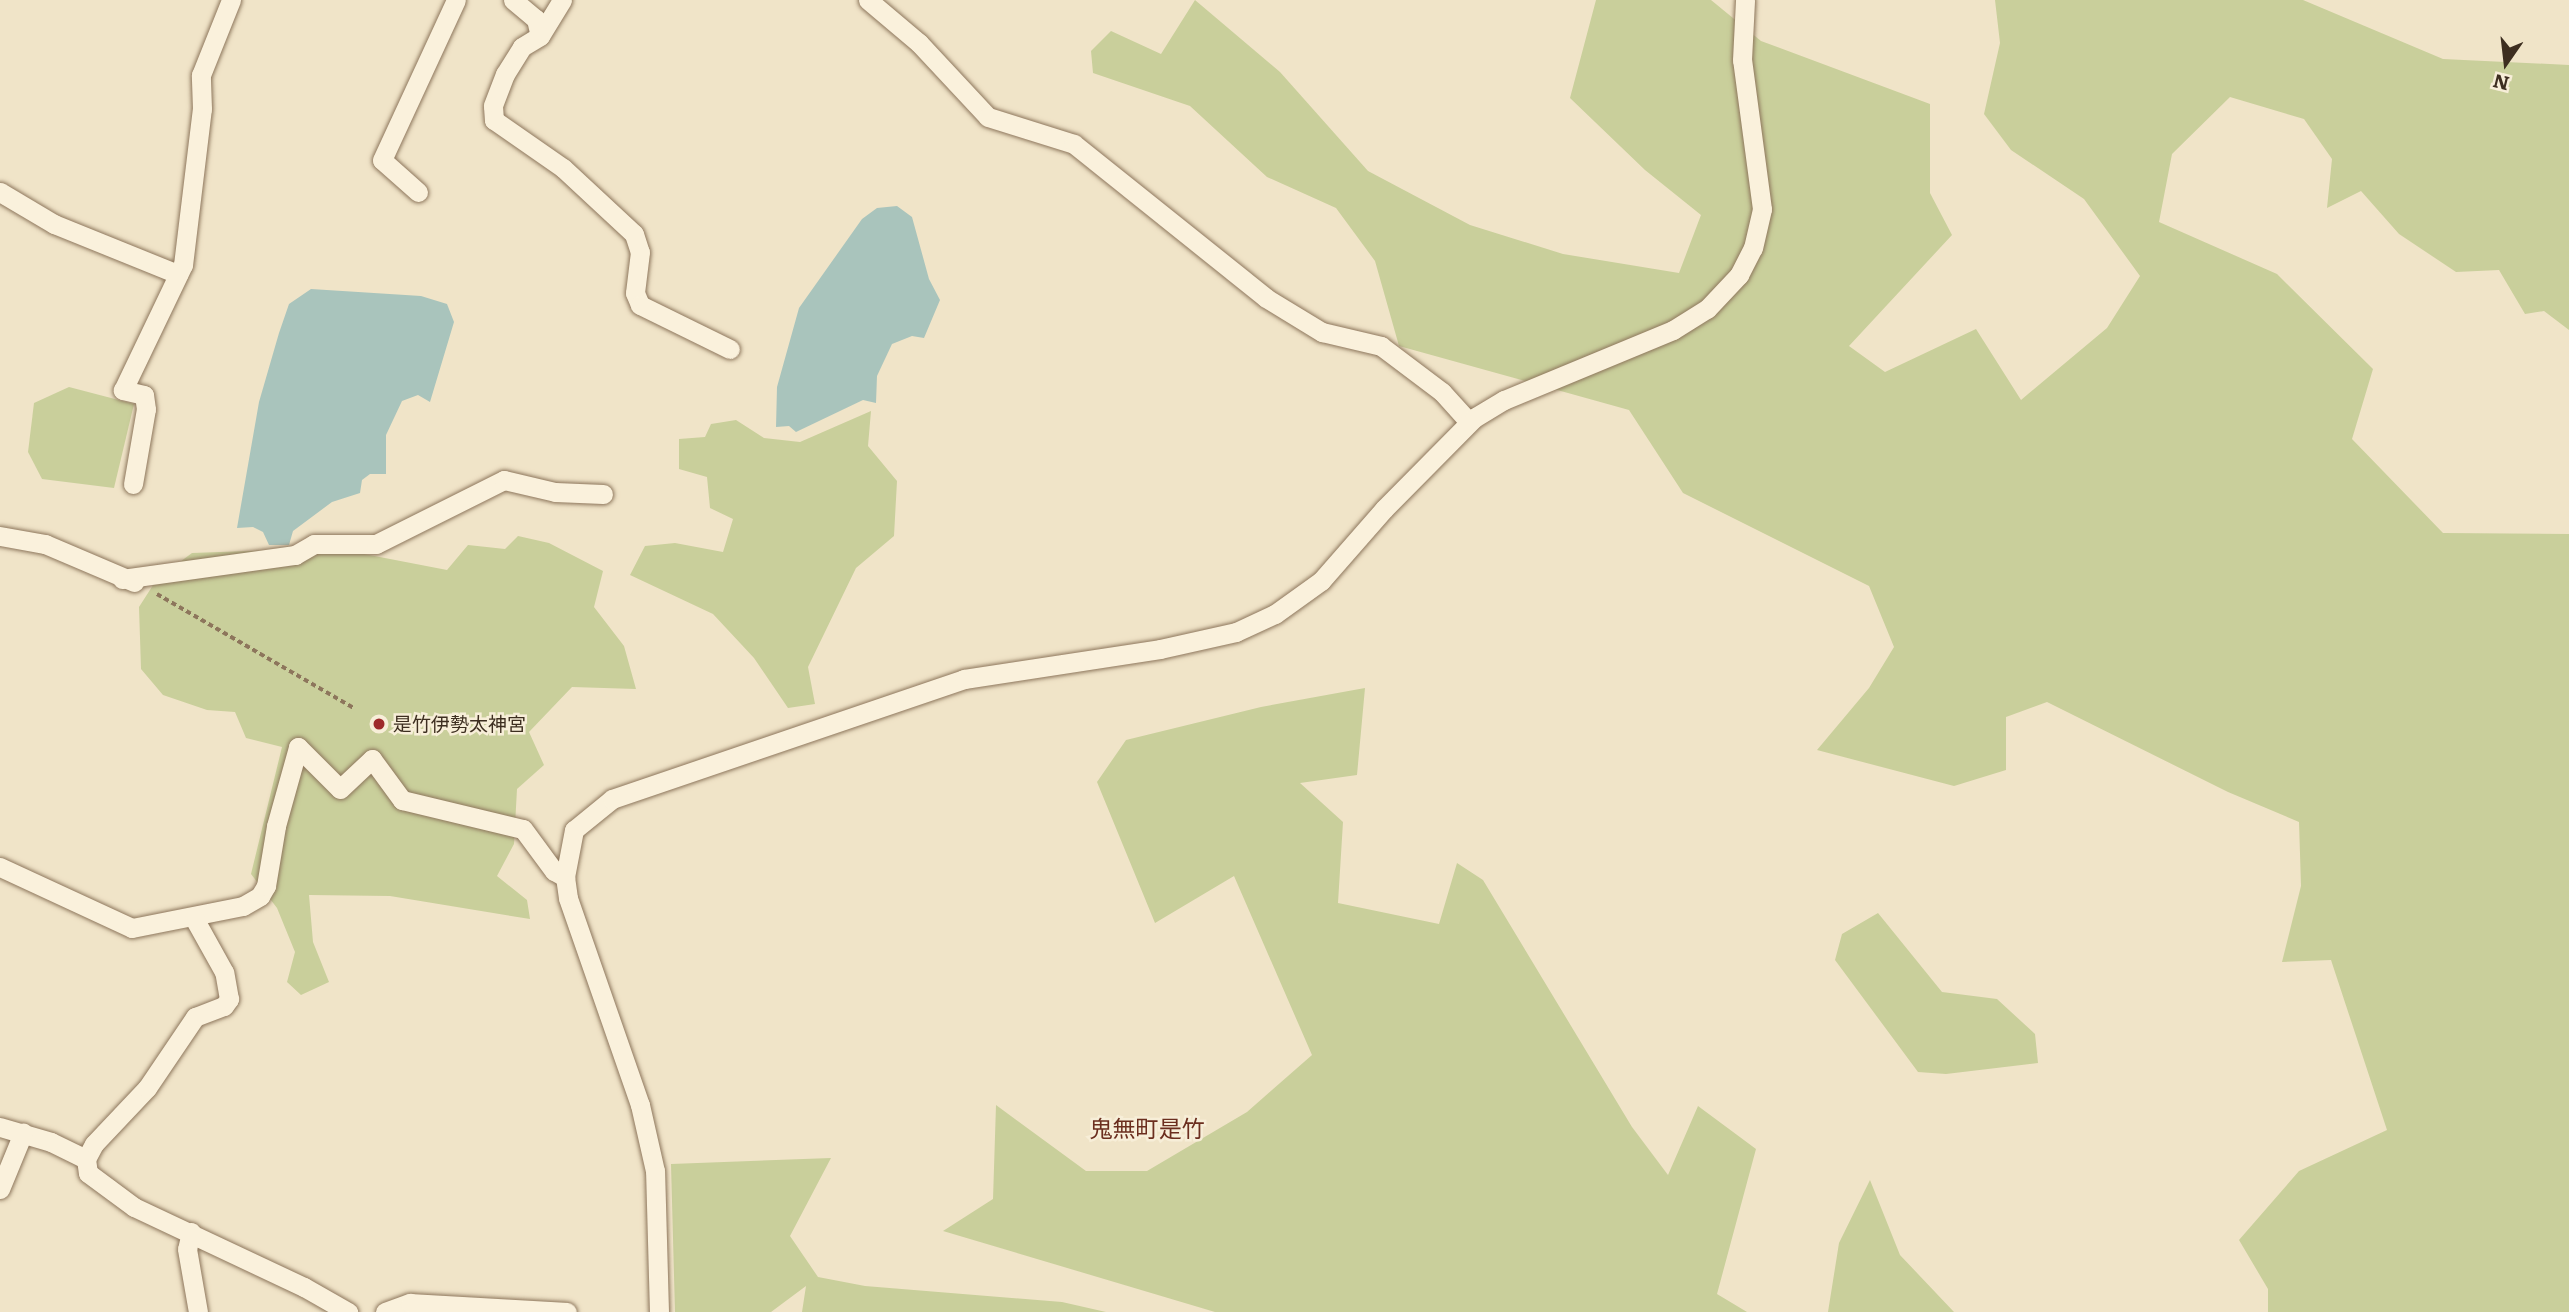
<!DOCTYPE html>
<html>
<head>
<meta charset="utf-8">
<style>
  body { margin:0 }
  #map { position:relative; width:2569px; height:1312px; overflow:hidden; background:#f0e4c8; font-family:Literata,"Noto Sans JP",serif }
  div>[style] { position:absolute }
  [style*='--x'] { left:calc(var(--x)*1px); top:calc(var(--y)*1px); width:calc(var(--w)*1px); rotate:calc(var(--a)*1deg) }
  .green>* { inset:0; background:#c9cf9b }
  .water>* { inset:0; background:#a9c4bc }
  .path>* { height:3.5px; margin-top:-1.75px; transform-origin:0; background:repeating-linear-gradient(90deg,#8d765c 0 5px,transparent 0 8.5px) }
  .roads { filter:drop-shadow(0 0 2px #8d765c) drop-shadow(0 0 2px #8d765c) }
  .minor>* { height:19px; margin:-9.5px; padding:0 9.5px; transform-origin:9.5px; border-radius:9.5px; background:#faf1dc }
  .dots>* { width:19px; height:19px; translate:-50% -50%; box-sizing:border-box; border:4px solid #f7eed8; border-radius:50% }
  span { translate:-50% -50%; white-space:nowrap; text-align:center; line-height:1.15; -webkit-text-stroke:5px #f7eed8; paint-order:stroke }
  .poi-label { font-size:19px; color:#3d2e20 }
  .left { translate:0 -50%; text-align:left }
  .quarter-label { font-size:23px; color:#6b2e1e }
  .north { position:absolute; left:2471px; top:28px; width:70px; height:70px; -webkit-text-stroke:5px #f7eed8; paint-order:stroke; rotate:194deg; font-size:19px; font-weight:700; line-height:28px; text-align:center; color:#3d2e20 }
  .north::after { content:''; display:block; margin:auto; width:24px; height:32px; background:#3d2e20; clip-path:polygon(50% 0,100% 100%,50% 72%,0 100%) }
</style>
</head>
<body>
<div id="map">
  <div class="green">
    <div style="clip-path:polygon(1195px 0,1280px 72px,1368px 171px,1470px 225px,1563px 254px,1679px 273px,1701px 215px,1645px 170px,1570px 98px,1596px 0,1711px 0,1761px 41px,1930px 104px,1930px 193px,1952px 235px,1849px 346px,1885px 372px,1976px 329px,2021px 400px,2107px 328px,2140px 276px,2084px 199px,2011px 150px,1984px 114px,2000px 43px,1995px 0,2303px 0,2443px 59px,2569px 65px,2569px 330px,2544px 311px,2525px 314px,2499px 270px,2456px 272px,2399px 234px,2361px 191px,2327px 208px,2332px 159px,2304px 119px,2230px 97px,2172px 154px,2159px 222px,2277px 274px,2373px 369px,2352px 439px,2443px 533px,2569px 534px,2569px 1312px,2268px 1312px,2268px 1289px,2239px 1240px,2299px 1171px,2387px 1130px,2331px 960px,2282px 962px,2301px 886px,2299px 822px,2228px 792px,2047px 702px,2006px 717px,2006px 770px,1954px 786px,1817px 750px,1869px 688px,1894px 647px,1869px 586px,1683px 493px,1629px 410px,1399px 346px,1375px 261px,1336px 208px,1267px 177px,1190px 106px,1093px 73px,1091px 51px,1111px 31px,1161px 54px)"></div>
    <div style="clip-path:polygon(69px 387px,134px 404px,114px 488px,42px 479px,28px 452px,34px 403px)"></div>
    <div style="clip-path:polygon(871px 411px,868px 446px,897px 481px,894px 536px,856px 568px,808px 667px,815px 704px,788px 708px,754px 658px,713px 614px,630px 575px,645px 546px,675px 543px,723px 552px,733px 519px,710px 508px,707px 477px,679px 469px,679px 439px,705px 437px,711px 424px,736px 420px,764px 438px,800px 442px)"></div>
    <div style="clip-path:polygon(518px 536px,549px 543px,603px 571px,594px 607px,624px 646px,636px 689px,572px 687px,529px 732px,544px 765px,517px 789px,514px 844px,497px 876px,527px 900px,530px 919px,390px 896px,309px 895px,313px 942px,329px 982px,301px 995px,287px 982px,295px 952px,277px 908px,251px 874px,282px 747px,246px 738px,235px 712px,207px 710px,163px 695px,141px 669px,139px 607px,157px 579px,192px 553px,333px 548px,447px 570px,468px 545px,505px 549px)"></div>
    <div style="clip-path:polygon(1365px 688px,1357px 775px,1300px 783px,1343px 822px,1338px 903px,1439px 924px,1457px 863px,1483px 880px,1632px 1127px,1668px 1175px,1698px 1106px,1756px 1149px,1717px 1294px,1747px 1312px,1215px 1312px,943px 1231px,993px 1199px,996px 1105px,1086px 1171px,1147px 1171px,1247px 1112px,1312px 1055px,1234px 876px,1155px 923px,1097px 782px,1126px 740px,1261px 707px)"></div>
    <div style="clip-path:polygon(1878px 913px,1942px 992px,1997px 999px,2035px 1034px,2038px 1063px,1946px 1074px,1918px 1072px,1835px 960px,1842px 934px)"></div>
    <div style="clip-path:polygon(831px 1158px,790px 1236px,818px 1277px,865px 1286px,1062px 1302px,1106px 1312px,802px 1312px,806px 1286px,771px 1312px,675px 1312px,671px 1164px)"></div>
    <div style="clip-path:polygon(1870px 1180px,1900px 1255px,1954px 1312px,1828px 1312px,1839px 1243px)"></div>
  </div>
  <div class="water">
    <div style="clip-path:polygon(897px 206px,912px 217px,929px 279px,940px 300px,924px 338px,912px 336px,892px 344px,877px 376px,876px 403px,863px 400px,796px 432px,789px 426px,776px 427px,777px 387px,799px 308px,862px 219px,877px 208px)"></div>
    <div style="clip-path:polygon(311px 289px,421px 296px,447px 304px,454px 322px,430px 402px,418px 395px,402px 401px,386px 435px,386px 474px,370px 474px,362px 480px,360px 493px,332px 502px,293px 531px,289px 545px,269px 545px,263px 532px,253px 527px,237px 528px,259px 402px,279px 333px,289px 304px)"></div>
  </div>
  <div class="path">
    <div style="--x:157;--y:594;--w:229;--a:30.1"></div>
  </div>
  <div class="roads">
    <div class="minor">
      <div style="--x:513;--y:0;--w:30;--a:40"></div>
      <div style="--x:536;--y:19;--w:17;--a:77"></div>
      <div style="--x:562;--y:0;--w:42;--a:121.4"></div>
      <div style="--x:540;--y:36;--w:21;--a:149"></div>
      <div style="--x:522;--y:47;--w:32;--a:122"></div>
      <div style="--x:505;--y:74;--w:34;--a:111"></div>
      <div style="--x:493;--y:106;--w:14;--a:86"></div>
      <div style="--x:494;--y:120;--w:84;--a:34.8"></div>
      <div style="--x:563;--y:168;--w:97;--a:42.9"></div>
      <div style="--x:634;--y:234;--w:19;--a:72"></div>
      <div style="--x:640;--y:252;--w:41;--a:97"></div>
      <div style="--x:635;--y:293;--w:13;--a:67"></div>
      <div style="--x:640;--y:305;--w:100;--a:26.1"></div>
      <div style="--x:868;--y:0;--w:67;--a:40.1"></div>
      <div style="--x:919;--y:43;--w:101;--a:47"></div>
      <div style="--x:988;--y:117;--w:90;--a:17.4"></div>
      <div style="--x:1074;--y:144;--w:246;--a:38.7"></div>
      <div style="--x:1266;--y:298;--w:66;--a:31.3"></div>
      <div style="--x:1322;--y:332;--w:61;--a:13.3"></div>
      <div style="--x:1381;--y:346;--w:76;--a:37"></div>
      <div style="--x:1442;--y:392;--w:40;--a:48"></div>
      <div style="--x:0;--y:192;--w:63;--a:30.7"></div>
      <div style="--x:54;--y:224;--w:134;--a:22"></div>
      <div style="--x:418;--y:192;--w:48;--a:-138.4"></div>
      <div style="--x:382;--y:160;--w:176;--a:-65.2"></div>
      <div style="--x:133;--y:484;--w:76;--a:-80.2"></div>
      <div style="--x:146;--y:409;--w:14;--a:-98"></div>
      <div style="--x:144;--y:395;--w:22;--a:-167"></div>
      <div style="--x:123;--y:390;--w:139;--a:-64.4"></div>
      <div style="--x:183;--y:265;--w:157;--a:-83.1"></div>
      <div style="--x:202;--y:109;--w:34;--a:-92"></div>
      <div style="--x:201;--y:75;--w:81;--a:-68.2"></div>
      <div style="--x:0;--y:536;--w:46;--a:10.1"></div>
      <div style="--x:45;--y:544;--w:97;--a:23.1"></div>
      <div style="--x:122;--y:579;--w:175;--a:-7.9"></div>
      <div style="--x:295;--y:555;--w:22;--a:-30"></div>
      <div style="--x:314;--y:544;--w:62;--a:0"></div>
      <div style="--x:376;--y:544;--w:143;--a:-26.6"></div>
      <div style="--x:504;--y:480;--w:52;--a:13.2"></div>
      <div style="--x:555;--y:492;--w:48;--a:2.4"></div>
      <div style="--x:0;--y:867;--w:145;--a:24.8"></div>
      <div style="--x:132;--y:928;--w:113;--a:-11.2"></div>
      <div style="--x:243;--y:906;--w:20;--a:-30"></div>
      <div style="--x:260;--y:896;--w:12;--a:-59"></div>
      <div style="--x:266;--y:886;--w:61;--a:-80.5"></div>
      <div style="--x:276;--y:826;--w:82;--a:-74.4"></div>
      <div style="--x:298;--y:747;--w:59;--a:45"></div>
      <div style="--x:340;--y:789;--w:44;--a:-43.2"></div>
      <div style="--x:372;--y:759;--w:51;--a:53.8"></div>
      <div style="--x:402;--y:800;--w:124;--a:13.5"></div>
      <div style="--x:523;--y:829;--w:52;--a:53.6"></div>
      <div style="--x:554;--y:871;--w:13;--a:29"></div>
      <div style="--x:0;--y:1127;--w:53;--a:16.4"></div>
      <div style="--x:51;--y:1142;--w:39;--a:26"></div>
      <div style="--x:86;--y:1159;--w:14;--a:82"></div>
      <div style="--x:88;--y:1173;--w:57;--a:36.5"></div>
      <div style="--x:134;--y:1207;--w:188;--a:25.2"></div>
      <div style="--x:304;--y:1287;--w:51;--a:29.6"></div>
      <div style="--x:86;--y:1159;--w:17;--a:-62"></div>
      <div style="--x:94;--y:1144;--w:77;--a:-46.6"></div>
      <div style="--x:147;--y:1088;--w:86;--a:-55.9"></div>
      <div style="--x:195;--y:1017;--w:31;--a:-21"></div>
      <div style="--x:224;--y:1006;--w:9;--a:-54"></div>
      <div style="--x:229;--y:999;--w:27;--a:-100"></div>
      <div style="--x:224;--y:972;--w:62;--a:-119.1"></div>
      <div style="--x:0;--y:1189;--w:61;--a:-67.7"></div>
      <div style="--x:191;--y:1232;--w:17;--a:103"></div>
      <div style="--x:187;--y:1249;--w:64;--a:80.1"></div>
      <div style="--x:385;--y:1312;--w:27;--a:-20"></div>
      <div style="--x:410;--y:1303;--w:157;--a:3.3"></div>
      <div style="--x:659;--y:1312;--w:141;--a:-91.6"></div>
      <div style="--x:655;--y:1171;--w:68;--a:-102.8"></div>
      <div style="--x:640;--y:1105;--w:219;--a:-109.2"></div>
      <div style="--x:568;--y:898;--w:21;--a:-98"></div>
      <div style="--x:565;--y:877;--w:48;--a:-79.2"></div>
      <div style="--x:574;--y:830;--w:49;--a:-39.2"></div>
      <div style="--x:612;--y:799;--w:372;--a:-18.8"></div>
      <div style="--x:964;--y:679;--w:198;--a:-8.7"></div>
      <div style="--x:1160;--y:649;--w:78;--a:-12.6"></div>
      <div style="--x:1236;--y:632;--w:43;--a:-24.8"></div>
      <div style="--x:1275;--y:614;--w:57;--a:-35.7"></div>
      <div style="--x:1321;--y:581;--w:96;--a:-48.8"></div>
      <div style="--x:1384;--y:509;--w:128;--a:-45.3"></div>
      <div style="--x:1474;--y:418;--w:35;--a:-31"></div>
      <div style="--x:1504;--y:400;--w:183;--a:-22.5"></div>
      <div style="--x:1673;--y:330;--w:40;--a:-32"></div>
      <div style="--x:1707;--y:309;--w:47;--a:-46.7"></div>
      <div style="--x:1739;--y:275;--w:30;--a:-63"></div>
      <div style="--x:1753;--y:248;--w:40;--a:-77"></div>
      <div style="--x:1762;--y:209;--w:150;--a:-97.6"></div>
      <div style="--x:1742;--y:60;--w:60;--a:-87.1"></div>
    </div>
  </div>
  <div class="dots">
    <div style="left:379px;top:724px;background:#9e2a2b"></div>
  </div>
  <div class="poi-label">
    <span class="left" style="left:393px;top:724px">是竹伊勢太神宮</span>
  </div>
  <div class="quarter-label">
    <span style="left:1147px;top:1127px">鬼無町是竹</span>
  </div>
  <div class="north">N</div>
</div>
</body>
</html>
